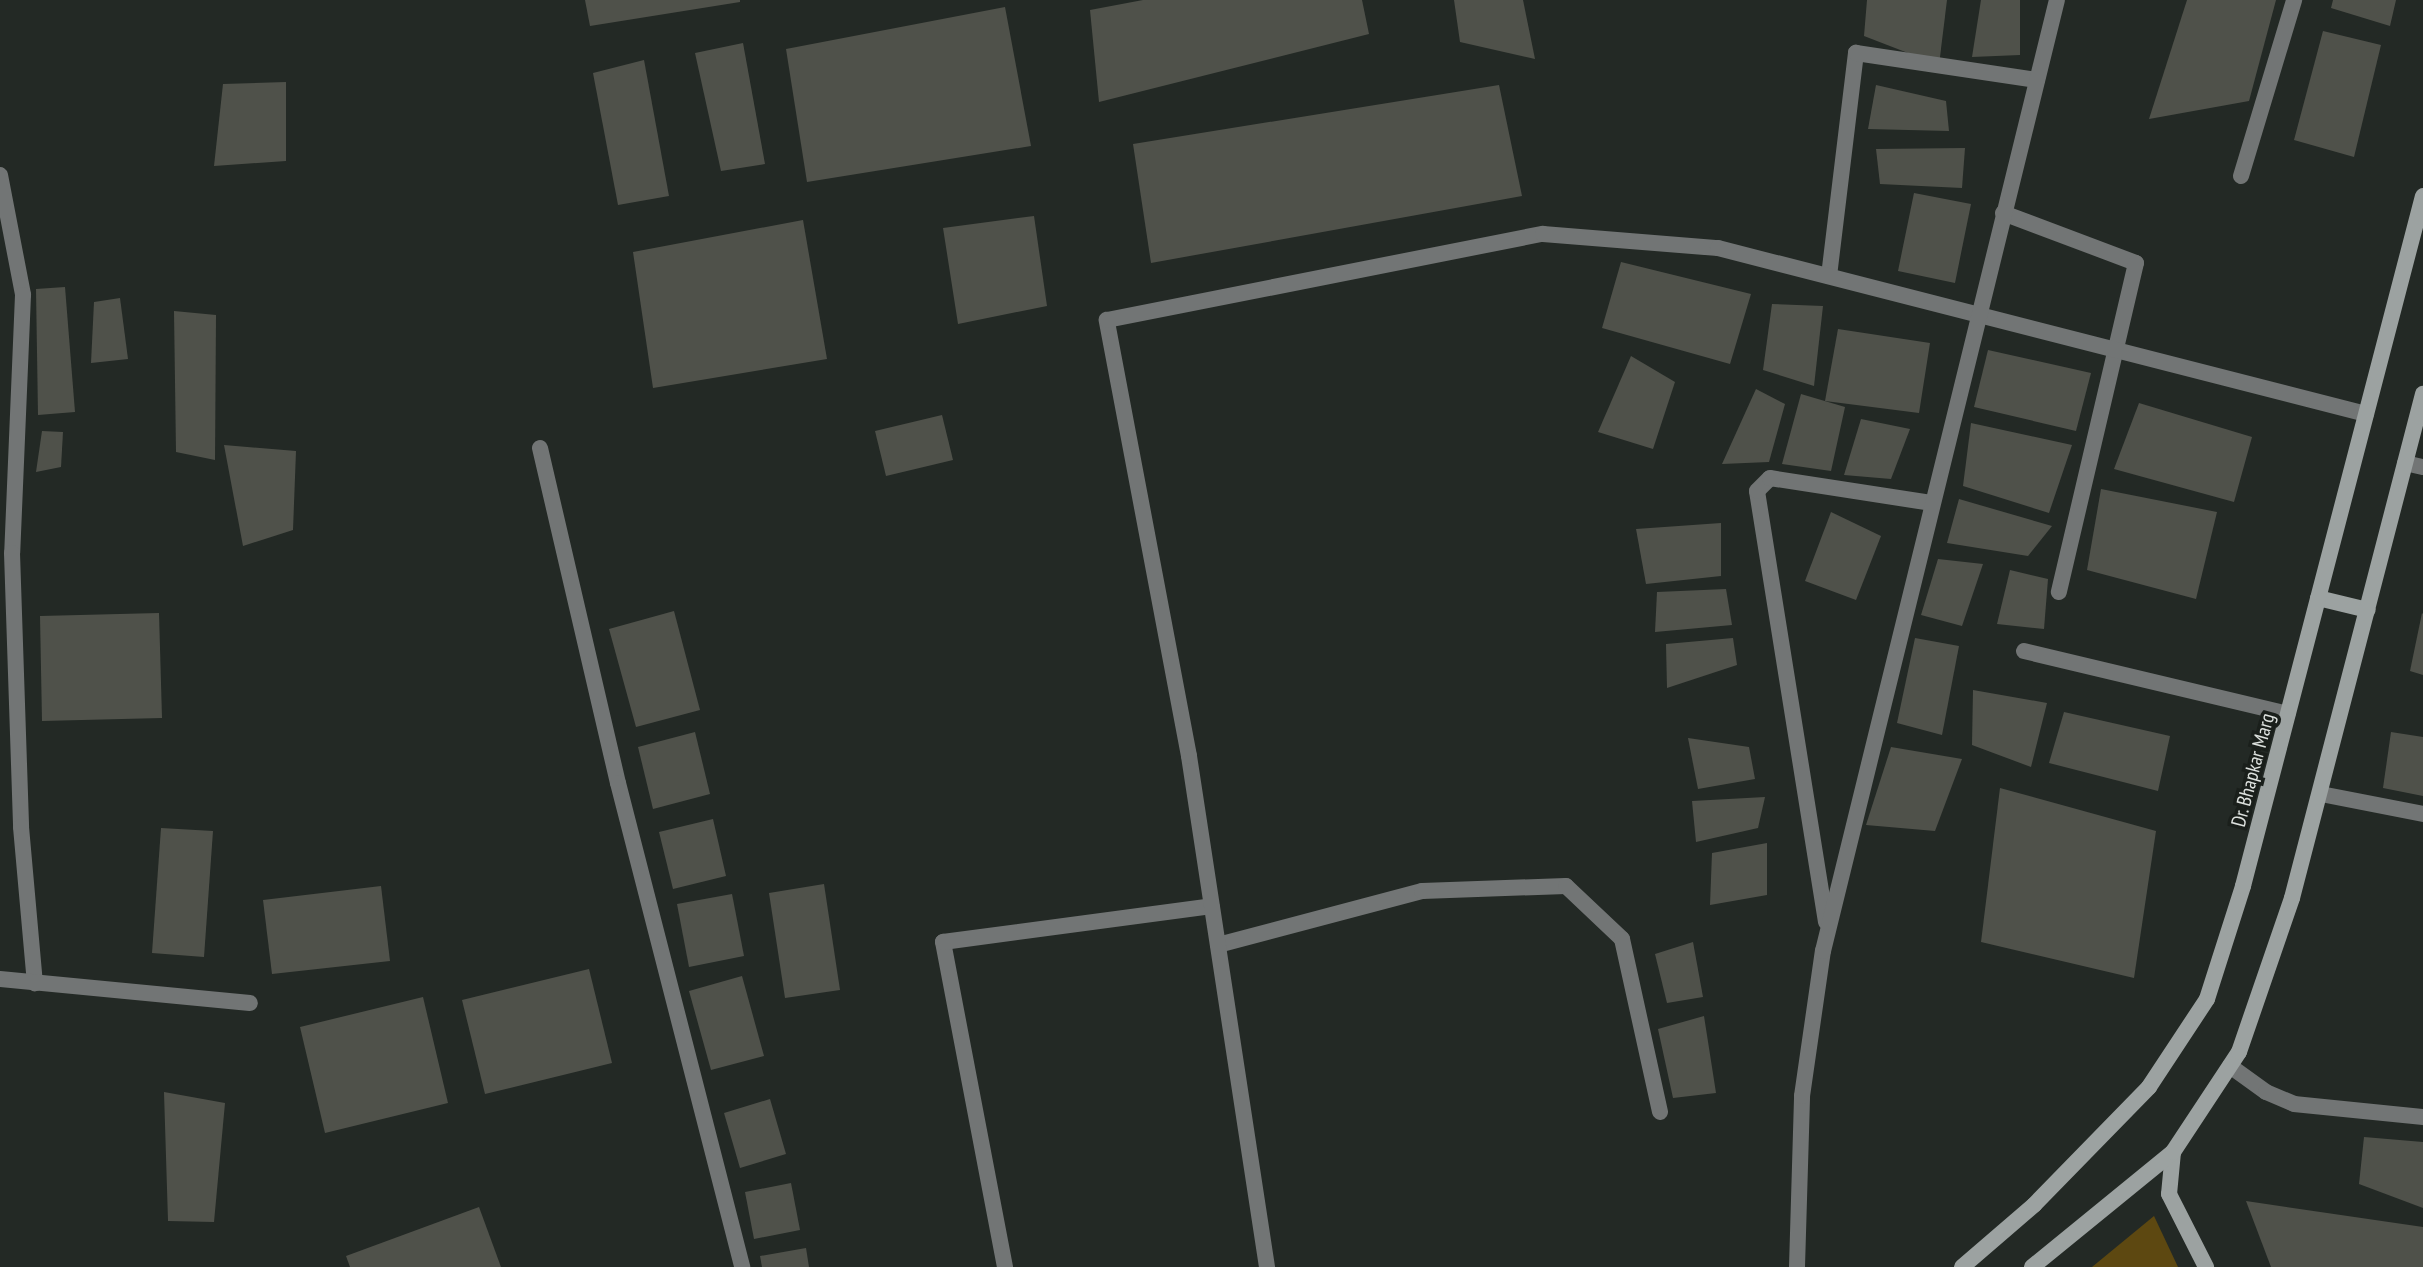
<!DOCTYPE html>
<html>
<head>
<meta charset="utf-8">
<style>
  body { margin:0 }
  #map { position:relative; width:2423px; height:1267px; overflow:hidden; background:#232925; font-family:"PT Sans Narrow",sans-serif }
  div>[style] { position:absolute }
  [style*='--x'] { left:calc(var(--x)*1px); top:calc(var(--y)*1px); width:calc(var(--w)*1px); rotate:calc(var(--a)*1deg) }
  .green>* { inset:0; background:#5d4811 }
  .building>* { inset:0; background:#4f514a }
  .street>* { height:16px; margin:-8px; padding:0 8px; transform-origin:8px; border-radius:8px; background:#727575 }
  .secondary>* { height:16px; margin:-8px; padding:0 8px; transform-origin:8px; border-radius:8px; background:#9ca2a1 }
  span { translate:-50% -50%; white-space:nowrap; text-align:center; line-height:1.15; -webkit-text-stroke:7px #1a1f1b; paint-order:stroke }
  .street-label { font-size:20px; color:#dde1de }
</style>
</head>
<body>
<div id="map">
  <div class="green">
    <div style="clip-path:polygon(2154px 1216px,2178px 1267px,2092px 1267px)"></div>
  </div>
  <div class="building">
    <div style="clip-path:polygon(585px 0,740px 0,740px 2px,590px 26px)"></div>
    <div style="clip-path:polygon(1143px 0,1362px 0,1369px 34px,1099px 102px,1090px 10px)"></div>
    <div style="clip-path:polygon(1454px 0,1523px 0,1535px 59px,1460px 42px)"></div>
    <div style="clip-path:polygon(1867px 0,1947px 0,1939px 65px,1864px 36px)"></div>
    <div style="clip-path:polygon(1981px 0,2020px 0,2020px 55px,1972px 57px)"></div>
    <div style="clip-path:polygon(2187px 0,2276px 0,2249px 101px,2149px 119px)"></div>
    <div style="clip-path:polygon(2333px 0,2396px 0,2390px 26px,2331px 8px)"></div>
    <div style="clip-path:polygon(1005px 7px,1031px 146px,807px 182px,786px 49px)"></div>
    <div style="clip-path:polygon(2323px 31px,2381px 45px,2354px 157px,2294px 140px)"></div>
    <div style="clip-path:polygon(743px 43px,765px 164px,721px 171px,695px 53px)"></div>
    <div style="clip-path:polygon(644px 60px,669px 196px,618px 205px,593px 73px)"></div>
    <div style="clip-path:polygon(286px 82px,286px 161px,214px 166px,223px 84px)"></div>
    <div style="clip-path:polygon(1499px 85px,1522px 196px,1151px 263px,1133px 144px)"></div>
    <div style="clip-path:polygon(1876px 85px,1946px 101px,1949px 131px,1868px 129px)"></div>
    <div style="clip-path:polygon(1965px 148px,1962px 188px,1880px 184px,1876px 149px)"></div>
    <div style="clip-path:polygon(1914px 193px,1971px 204px,1955px 283px,1898px 271px)"></div>
    <div style="clip-path:polygon(1034px 216px,1047px 306px,958px 324px,943px 228px)"></div>
    <div style="clip-path:polygon(803px 220px,827px 359px,653px 388px,633px 252px)"></div>
    <div style="clip-path:polygon(1621px 262px,1751px 294px,1730px 364px,1602px 328px)"></div>
    <div style="clip-path:polygon(65px 287px,75px 412px,38px 415px,36px 289px)"></div>
    <div style="clip-path:polygon(120px 298px,128px 359px,91px 363px,94px 302px)"></div>
    <div style="clip-path:polygon(1772px 304px,1823px 306px,1814px 386px,1763px 370px)"></div>
    <div style="clip-path:polygon(174px 311px,216px 315px,215px 460px,176px 452px)"></div>
    <div style="clip-path:polygon(1838px 329px,1930px 343px,1919px 413px,1825px 401px)"></div>
    <div style="clip-path:polygon(1988px 350px,2091px 373px,2076px 431px,1974px 407px)"></div>
    <div style="clip-path:polygon(1631px 356px,1675px 382px,1653px 449px,1598px 432px)"></div>
    <div style="clip-path:polygon(1756px 389px,1785px 404px,1769px 462px,1722px 464px)"></div>
    <div style="clip-path:polygon(1801px 394px,1845px 407px,1831px 471px,1782px 464px)"></div>
    <div style="clip-path:polygon(2139px 403px,2252px 437px,2234px 502px,2114px 469px)"></div>
    <div style="clip-path:polygon(942px 415px,953px 460px,886px 476px,875px 431px)"></div>
    <div style="clip-path:polygon(1861px 419px,1910px 429px,1891px 479px,1844px 475px)"></div>
    <div style="clip-path:polygon(1971px 423px,2072px 445px,2049px 513px,1963px 486px)"></div>
    <div style="clip-path:polygon(42px 431px,63px 432px,61px 467px,36px 472px)"></div>
    <div style="clip-path:polygon(224px 445px,296px 451px,293px 530px,243px 546px)"></div>
    <div style="clip-path:polygon(2101px 489px,2217px 512px,2196px 599px,2087px 570px)"></div>
    <div style="clip-path:polygon(1959px 499px,2052px 526px,2028px 556px,1947px 543px)"></div>
    <div style="clip-path:polygon(1831px 512px,1881px 536px,1856px 600px,1805px 581px)"></div>
    <div style="clip-path:polygon(1721px 523px,1721px 576px,1646px 584px,1636px 529px)"></div>
    <div style="clip-path:polygon(1938px 559px,1983px 564px,1962px 626px,1921px 615px)"></div>
    <div style="clip-path:polygon(2010px 570px,2048px 579px,2044px 629px,1997px 624px)"></div>
    <div style="clip-path:polygon(1726px 589px,1732px 625px,1655px 632px,1657px 592px)"></div>
    <div style="clip-path:polygon(674px 611px,700px 710px,636px 727px,609px 629px)"></div>
    <div style="clip-path:polygon(159px 613px,162px 718px,42px 721px,40px 616px)"></div>
    <div style="clip-path:polygon(2422px 613px,2423px 614px,2423px 675px,2410px 671px)"></div>
    <div style="clip-path:polygon(1733px 638px,1737px 665px,1667px 688px,1666px 644px)"></div>
    <div style="clip-path:polygon(1915px 638px,1959px 646px,1942px 735px,1897px 723px)"></div>
    <div style="clip-path:polygon(1973px 690px,2047px 703px,2031px 767px,1972px 745px)"></div>
    <div style="clip-path:polygon(2064px 712px,2170px 736px,2158px 791px,2049px 763px)"></div>
    <div style="clip-path:polygon(695px 732px,710px 794px,653px 809px,638px 747px)"></div>
    <div style="clip-path:polygon(2391px 732px,2423px 737px,2423px 796px,2383px 788px)"></div>
    <div style="clip-path:polygon(1688px 738px,1749px 747px,1755px 779px,1698px 789px)"></div>
    <div style="clip-path:polygon(1891px 747px,1962px 759px,1935px 831px,1866px 825px)"></div>
    <div style="clip-path:polygon(2000px 788px,2156px 831px,2134px 978px,1981px 942px)"></div>
    <div style="clip-path:polygon(1765px 797px,1758px 828px,1696px 842px,1692px 801px)"></div>
    <div style="clip-path:polygon(713px 819px,726px 876px,673px 889px,659px 832px)"></div>
    <div style="clip-path:polygon(161px 828px,213px 831px,204px 957px,152px 953px)"></div>
    <div style="clip-path:polygon(1767px 843px,1767px 895px,1710px 905px,1712px 853px)"></div>
    <div style="clip-path:polygon(824px 884px,840px 990px,785px 998px,769px 893px)"></div>
    <div style="clip-path:polygon(381px 886px,390px 961px,272px 974px,263px 900px)"></div>
    <div style="clip-path:polygon(732px 894px,744px 956px,689px 967px,677px 904px)"></div>
    <div style="clip-path:polygon(1693px 942px,1703px 997px,1667px 1003px,1655px 954px)"></div>
    <div style="clip-path:polygon(589px 969px,612px 1063px,485px 1094px,462px 1000px)"></div>
    <div style="clip-path:polygon(742px 976px,764px 1056px,711px 1070px,689px 991px)"></div>
    <div style="clip-path:polygon(423px 997px,448px 1103px,325px 1133px,300px 1027px)"></div>
    <div style="clip-path:polygon(1704px 1016px,1716px 1093px,1673px 1098px,1658px 1029px)"></div>
    <div style="clip-path:polygon(164px 1092px,225px 1103px,214px 1222px,168px 1221px)"></div>
    <div style="clip-path:polygon(770px 1099px,786px 1154px,740px 1168px,724px 1113px)"></div>
    <div style="clip-path:polygon(2364px 1137px,2423px 1142px,2423px 1208px,2359px 1184px)"></div>
    <div style="clip-path:polygon(791px 1183px,800px 1230px,754px 1239px,745px 1192px)"></div>
    <div style="clip-path:polygon(2246px 1201px,2423px 1227px,2423px 1267px,2271px 1267px)"></div>
    <div style="clip-path:polygon(479px 1207px,501px 1267px,350px 1267px,346px 1256px)"></div>
    <div style="clip-path:polygon(806px 1248px,809px 1267px,762px 1267px,760px 1256px)"></div>
  </div>
  <div class="street">
    <div style="--x:0;--y:175;--w:122;--a:79.1"></div>
    <div style="--x:23;--y:295;--w:258;--a:92.4"></div>
    <div style="--x:12;--y:553;--w:274;--a:88.1"></div>
    <div style="--x:21;--y:827;--w:157;--a:84.9"></div>
    <div style="--x:2241;--y:176;--w:184;--a:-73.2"></div>
    <div style="--x:2003;--y:213;--w:142;--a:20.6"></div>
    <div style="--x:2136;--y:263;--w:338;--a:103.2"></div>
    <div style="--x:1829;--y:276;--w:225;--a:-83.1"></div>
    <div style="--x:1856;--y:53;--w:183;--a:8.5"></div>
    <div style="--x:540;--y:448;--w:344;--a:76.9"></div>
    <div style="--x:618;--y:783;--w:500;--a:75.6"></div>
    <div style="--x:2405;--y:463;--w:18;--a:13"></div>
    <div style="--x:2024;--y:651;--w:271;--a:13.4"></div>
    <div style="--x:2321;--y:794;--w:104;--a:11.1"></div>
    <div style="--x:1826;--y:922;--w:436;--a:-99.1"></div>
    <div style="--x:1757;--y:491;--w:18;--a:-45"></div>
    <div style="--x:1770;--y:478;--w:163;--a:8.8"></div>
    <div style="--x:1218;--y:945;--w:211;--a:-14.8"></div>
    <div style="--x:1422;--y:891;--w:144;--a:-2"></div>
    <div style="--x:1566;--y:886;--w:77;--a:43.4"></div>
    <div style="--x:1622;--y:939;--w:177;--a:77.6"></div>
    <div style="--x:0;--y:979;--w:251;--a:5.5"></div>
    <div style="--x:2230;--y:1066;--w:44;--a:35.8"></div>
    <div style="--x:2266;--y:1092;--w:30;--a:23"></div>
    <div style="--x:2294;--y:1104;--w:130;--a:5.8"></div>
    <div style="--x:1005;--y:1267;--w:331;--a:-100.8"></div>
    <div style="--x:943;--y:942;--w:271;--a:-7.6"></div>
    <div style="--x:1267;--y:1267;--w:517;--a:-98.68"></div>
    <div style="--x:1189;--y:756;--w:444;--a:-100.7"></div>
    <div style="--x:1107;--y:320;--w:444;--a:-11.2"></div>
    <div style="--x:1543;--y:234;--w:176;--a:4.6"></div>
    <div style="--x:1718;--y:248;--w:669;--a:14.37"></div>
    <div style="--x:1797;--y:1267;--w:171;--a:-88.3"></div>
    <div style="--x:1802;--y:1096;--w:147;--a:-81.8"></div>
    <div style="--x:1823;--y:951;--w:979;--a:-76.18"></div>
  </div>
  <div class="secondary">
    <div style="--x:2318;--y:598;--w:51;--a:13.5"></div>
    <div style="--x:2173;--y:1152;--w:42;--a:95.4"></div>
    <div style="--x:2169;--y:1194;--w:82;--a:63.1"></div>
    <div style="--x:1962;--y:1267;--w:95;--a:-40.7"></div>
    <div style="--x:2034;--y:1205;--w:165;--a:-45.7"></div>
    <div style="--x:2149;--y:1087;--w:105;--a:-56.6"></div>
    <div style="--x:2207;--y:999;--w:119;--a:-72.3"></div>
    <div style="--x:2243;--y:886;--w:713;--a:-75.38"></div>
    <div style="--x:2032;--y:1267;--w:182;--a:-39.2"></div>
    <div style="--x:2173;--y:1152;--w:120;--a:-56.6"></div>
    <div style="--x:2239;--y:1052;--w:163;--a:-71"></div>
    <div style="--x:2292;--y:898;--w:521;--a:-75.43"></div>
  </div>
  <div class="street-label">
    <span style="left:2253px;top:770px;rotate:-75deg">Dr. Bhapkar Marg</span>
  </div>
</div>
</body>
</html>
